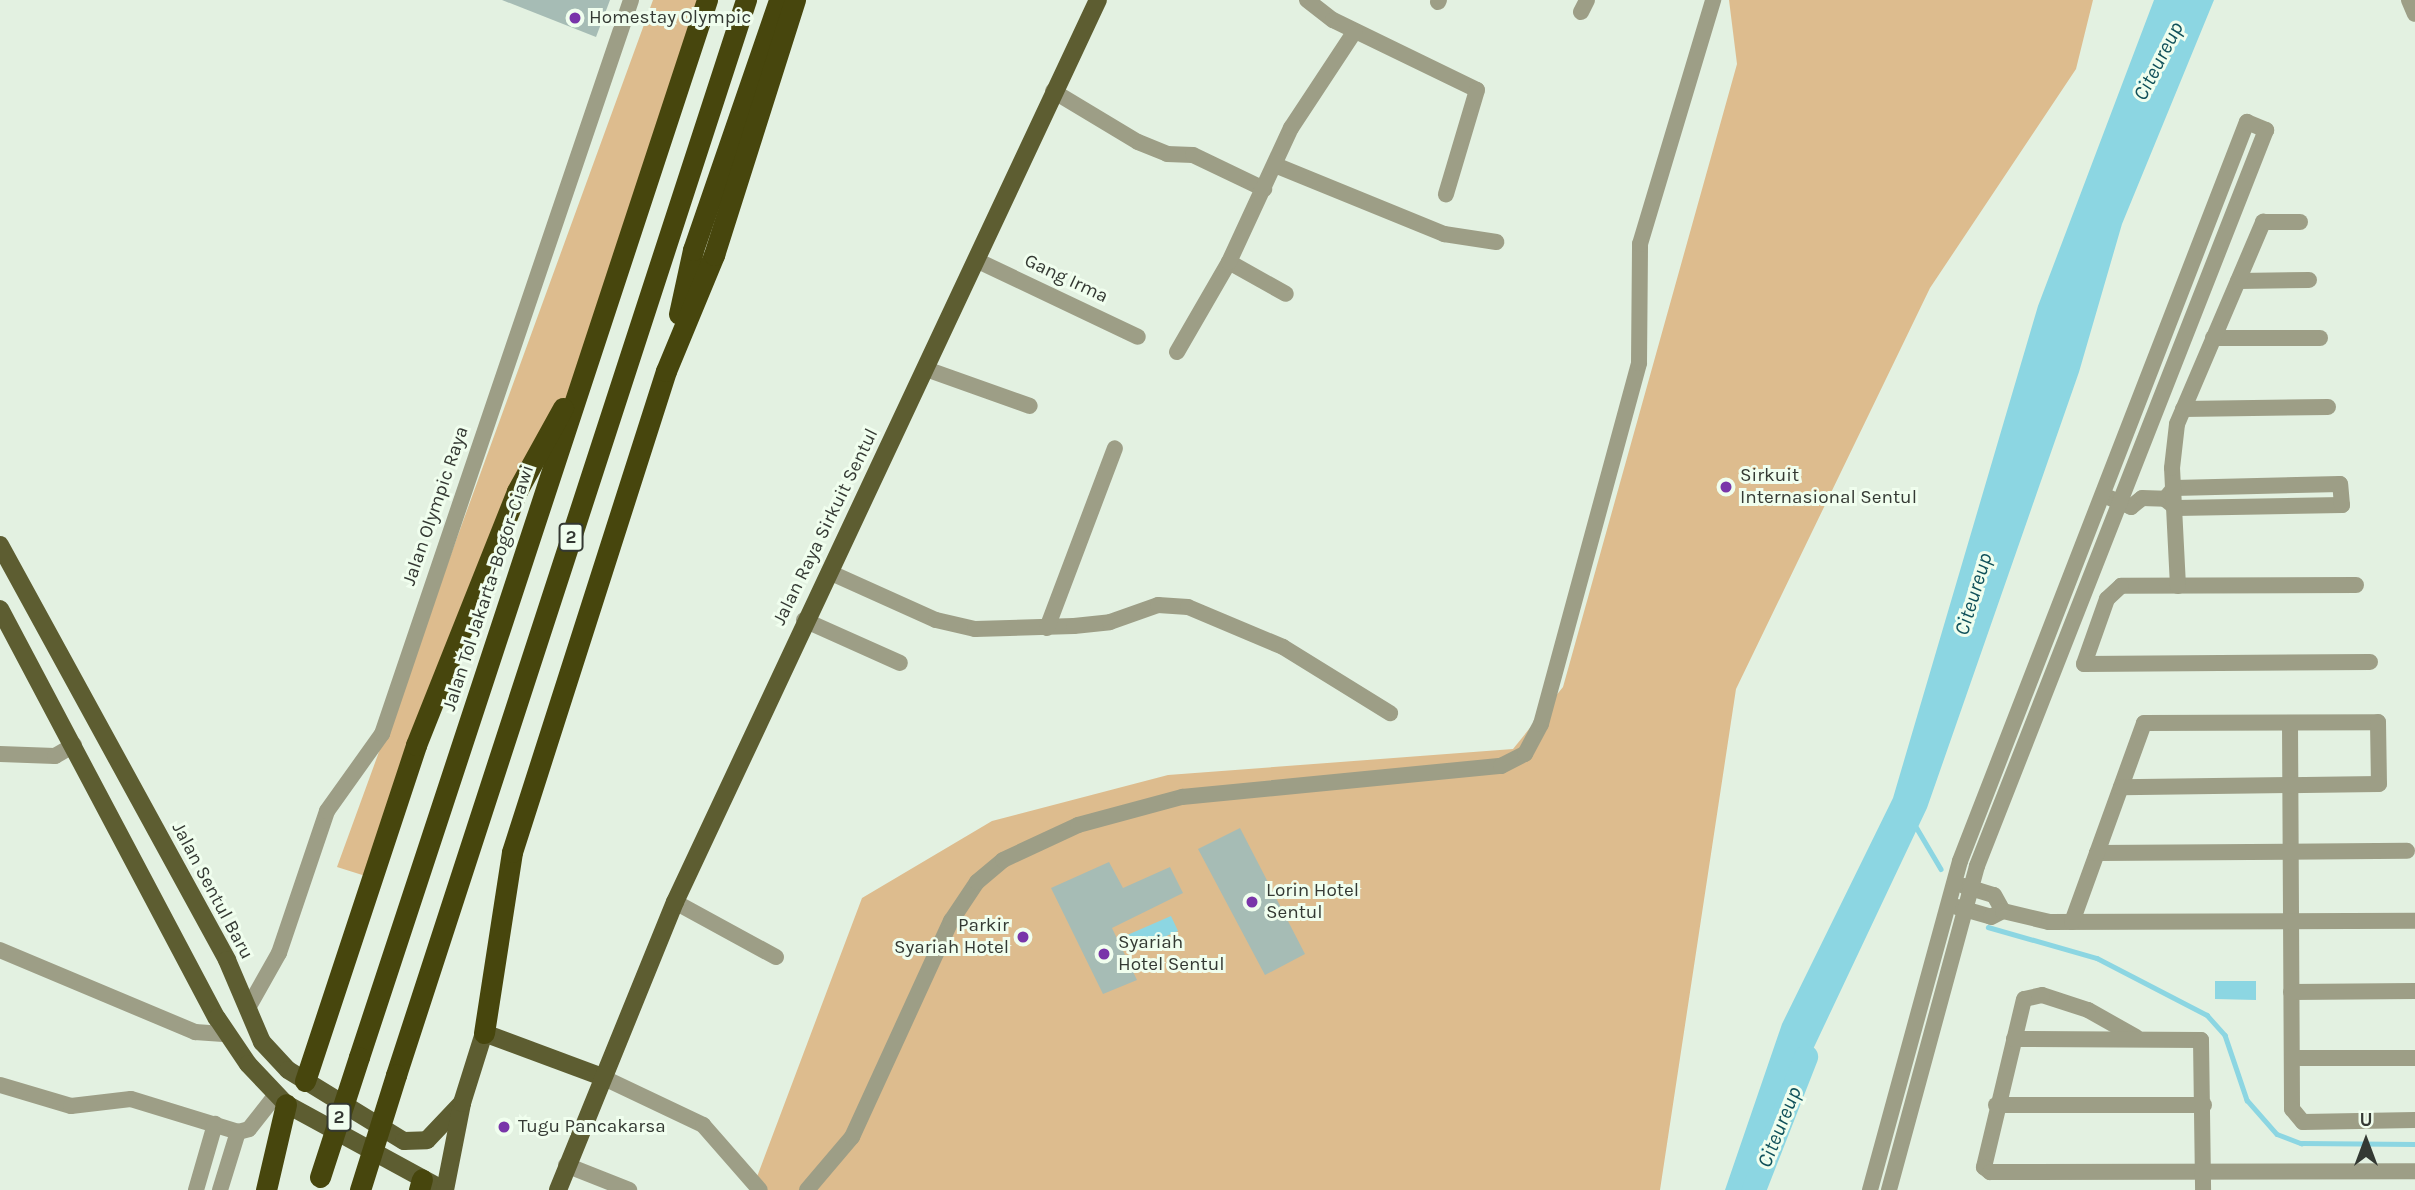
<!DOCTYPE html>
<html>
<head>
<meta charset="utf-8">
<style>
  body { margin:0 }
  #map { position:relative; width:2415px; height:1190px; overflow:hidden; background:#e3f1e1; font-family:Karla,sans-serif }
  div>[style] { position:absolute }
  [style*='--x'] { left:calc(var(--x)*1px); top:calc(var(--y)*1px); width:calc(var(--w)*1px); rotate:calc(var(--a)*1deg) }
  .green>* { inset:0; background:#ddbc8e }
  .water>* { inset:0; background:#8cd6e2 }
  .stream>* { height:4.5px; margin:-2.25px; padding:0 2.25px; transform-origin:2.25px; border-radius:2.25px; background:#8cd6e2 }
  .river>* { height:24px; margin:-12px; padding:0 12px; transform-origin:12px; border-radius:12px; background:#8cd6e2 }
  .building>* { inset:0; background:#a6bcb5 }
  .minor>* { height:16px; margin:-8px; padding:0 8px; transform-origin:8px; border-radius:8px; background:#9d9e86 }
  .major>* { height:18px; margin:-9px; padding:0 9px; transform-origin:9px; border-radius:9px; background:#5d5d31 }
  .highway>* { height:21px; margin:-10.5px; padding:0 10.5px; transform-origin:10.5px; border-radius:10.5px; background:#47460d }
  .highway-bridge>* { height:21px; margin:-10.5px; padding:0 10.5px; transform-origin:10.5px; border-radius:10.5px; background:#47460d }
  .dots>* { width:19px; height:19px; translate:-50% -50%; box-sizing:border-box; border:4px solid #f0feee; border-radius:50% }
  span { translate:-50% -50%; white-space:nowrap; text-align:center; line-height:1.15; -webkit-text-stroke:6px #f0feee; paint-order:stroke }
  .shield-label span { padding:2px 5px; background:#f0feee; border:2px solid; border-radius:5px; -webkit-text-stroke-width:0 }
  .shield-label { font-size:18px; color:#343933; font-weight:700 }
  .poi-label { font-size:19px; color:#343933 }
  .left { translate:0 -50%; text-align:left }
  .right { translate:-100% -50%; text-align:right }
  .street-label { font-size:19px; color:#343933 }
  .water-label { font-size:21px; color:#10515a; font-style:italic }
  .north { position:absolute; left:2331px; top:1106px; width:70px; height:70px; -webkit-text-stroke:5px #f0feee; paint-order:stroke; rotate:0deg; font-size:19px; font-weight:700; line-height:28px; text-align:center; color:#343933 }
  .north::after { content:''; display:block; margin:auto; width:24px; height:32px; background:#343933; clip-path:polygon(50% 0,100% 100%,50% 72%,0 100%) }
</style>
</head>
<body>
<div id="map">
  <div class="green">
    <div style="clip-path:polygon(653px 0,707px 0,588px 361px,517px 491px,375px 879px,337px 867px)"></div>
    <div style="clip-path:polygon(1729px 0,2093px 0,2076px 69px,1930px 288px,1736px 689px,1660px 1190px,752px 1190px,862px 898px,992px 821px,1168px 775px,1513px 749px,1563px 687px,1737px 64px)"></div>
  </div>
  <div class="water">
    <div style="clip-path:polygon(2154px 0,2214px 0,2122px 224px,2079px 372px,1927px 808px,1781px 1117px,1755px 1190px,1725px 1190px,1782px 1024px,1893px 798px,2038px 306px)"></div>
    <div style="clip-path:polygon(1171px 916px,1178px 931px,1132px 951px,1125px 936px)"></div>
    <div style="clip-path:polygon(2215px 981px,2256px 981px,2256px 1000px,2215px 999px)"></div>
  </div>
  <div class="stream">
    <div style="--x:1915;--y:825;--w:51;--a:59.4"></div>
    <div style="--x:1988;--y:927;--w:113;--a:15.9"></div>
    <div style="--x:2097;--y:958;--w:124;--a:27.4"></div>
    <div style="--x:2207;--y:1015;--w:27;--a:48"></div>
    <div style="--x:2225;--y:1035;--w:69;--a:71.3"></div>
    <div style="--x:2247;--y:1100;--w:45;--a:48.6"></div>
    <div style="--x:2277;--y:1134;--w:26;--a:21"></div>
    <div style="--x:2301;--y:1143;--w:114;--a:0.5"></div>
  </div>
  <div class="river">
    <div style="--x:1754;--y:1190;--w:143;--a:-68.6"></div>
  </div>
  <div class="building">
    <div style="clip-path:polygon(502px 0,610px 0,596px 37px)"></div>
    <div style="clip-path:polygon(1240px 828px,1305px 954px,1265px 975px,1198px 849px)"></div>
    <div style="clip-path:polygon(1109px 862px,1123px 888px,1170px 867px,1183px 893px,1112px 928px,1137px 980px,1103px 994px,1051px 888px)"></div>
  </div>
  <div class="minor">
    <div style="--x:1307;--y:0;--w:33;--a:38"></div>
    <div style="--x:1333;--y:20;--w:160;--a:25.9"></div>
    <div style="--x:1477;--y:90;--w:109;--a:106.6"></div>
    <div style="--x:2409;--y:0;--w:15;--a:67"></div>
    <div style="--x:1438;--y:2;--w:2;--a:-63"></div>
    <div style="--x:1581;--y:12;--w:13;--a:-63"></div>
    <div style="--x:1053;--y:91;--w:99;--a:31"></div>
    <div style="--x:1138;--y:142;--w:31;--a:22"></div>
    <div style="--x:1167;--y:154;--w:26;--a:2"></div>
    <div style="--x:1193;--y:155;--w:79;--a:25.6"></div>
    <div style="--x:1275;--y:165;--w:183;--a:22.2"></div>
    <div style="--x:1444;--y:234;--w:53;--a:8.7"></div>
    <div style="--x:976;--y:260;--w:179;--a:25.4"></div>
    <div style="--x:1229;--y:262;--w:65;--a:29.3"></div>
    <div style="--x:2238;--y:281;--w:71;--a:-0.8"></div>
    <div style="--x:2213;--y:338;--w:107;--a:0"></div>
    <div style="--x:1177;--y:352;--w:104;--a:-60"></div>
    <div style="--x:1229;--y:262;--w:148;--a:-65.2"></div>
    <div style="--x:1291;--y:128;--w:116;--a:-56.6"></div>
    <div style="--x:926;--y:369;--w:110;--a:19.6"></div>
    <div style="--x:2183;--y:409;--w:145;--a:-0.8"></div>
    <div style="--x:2110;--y:498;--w:23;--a:23"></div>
    <div style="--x:2131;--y:507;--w:14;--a:-39"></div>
    <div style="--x:2142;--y:498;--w:23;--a:2"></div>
    <div style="--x:2165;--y:499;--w:14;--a:39"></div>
    <div style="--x:2176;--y:508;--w:166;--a:-1"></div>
    <div style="--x:2342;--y:505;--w:21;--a:-95"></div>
    <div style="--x:2340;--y:484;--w:166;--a:178.6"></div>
    <div style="--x:2174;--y:488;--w:14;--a:129"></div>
    <div style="--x:829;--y:572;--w:117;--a:24.2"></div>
    <div style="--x:936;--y:620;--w:40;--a:13"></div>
    <div style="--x:975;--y:629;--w:99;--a:-1.7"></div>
    <div style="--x:1074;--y:626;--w:36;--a:-6"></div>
    <div style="--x:1110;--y:622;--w:51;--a:-19.5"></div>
    <div style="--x:1158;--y:605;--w:30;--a:4"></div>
    <div style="--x:1188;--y:607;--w:103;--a:22.8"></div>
    <div style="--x:1283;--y:647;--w:126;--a:31.7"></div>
    <div style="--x:2356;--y:585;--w:235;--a:179.8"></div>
    <div style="--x:2121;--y:586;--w:19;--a:137"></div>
    <div style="--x:2107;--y:599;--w:69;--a:109.5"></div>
    <div style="--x:2084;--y:664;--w:286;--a:-0.4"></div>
    <div style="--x:2178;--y:586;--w:118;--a:-92.9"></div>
    <div style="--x:2172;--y:468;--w:44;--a:-83.5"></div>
    <div style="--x:2177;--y:424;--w:220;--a:-66.9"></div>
    <div style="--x:2263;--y:222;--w:37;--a:0"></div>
    <div style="--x:804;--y:620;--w:105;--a:24.1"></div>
    <div style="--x:1047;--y:628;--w:192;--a:-69.3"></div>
    <div style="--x:2290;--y:723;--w:386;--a:89.7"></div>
    <div style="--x:2292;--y:1109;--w:17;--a:50"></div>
    <div style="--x:2303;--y:1122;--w:112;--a:-1"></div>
    <div style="--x:0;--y:754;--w:55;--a:2.1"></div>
    <div style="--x:55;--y:756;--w:22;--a:-30"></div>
    <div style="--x:2097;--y:853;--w:310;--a:-0.4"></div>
    <div style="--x:1964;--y:886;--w:31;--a:17"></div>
    <div style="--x:1994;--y:895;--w:18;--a:61"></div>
    <div style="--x:675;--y:902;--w:115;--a:28.6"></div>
    <div style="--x:1957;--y:907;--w:35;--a:16"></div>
    <div style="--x:1991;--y:917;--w:13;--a:-27"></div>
    <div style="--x:2003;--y:911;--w:47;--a:13.4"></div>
    <div style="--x:2049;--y:922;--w:366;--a:-0.2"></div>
    <div style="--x:2072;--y:922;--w:73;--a:-70.1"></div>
    <div style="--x:2097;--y:853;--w:138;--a:-70.1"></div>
    <div style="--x:2144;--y:723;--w:234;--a:-0.2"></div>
    <div style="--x:2378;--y:722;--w:62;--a:89.1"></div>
    <div style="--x:2379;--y:784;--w:258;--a:179.3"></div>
    <div style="--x:0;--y:950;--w:212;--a:22.8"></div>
    <div style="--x:195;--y:1032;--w:32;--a:4"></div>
    <div style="--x:2291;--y:992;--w:124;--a:-0.5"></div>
    <div style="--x:248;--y:1008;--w:63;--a:-60.6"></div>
    <div style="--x:279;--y:953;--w:150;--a:-71.3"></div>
    <div style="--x:327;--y:811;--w:95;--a:-54.5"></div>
    <div style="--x:382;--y:734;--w:775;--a:-71.26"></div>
    <div style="--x:2136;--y:1037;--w:55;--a:-150.6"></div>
    <div style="--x:2088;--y:1010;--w:48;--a:-161.9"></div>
    <div style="--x:2042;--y:995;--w:18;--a:167"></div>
    <div style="--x:2024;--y:999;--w:173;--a:103.4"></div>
    <div style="--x:1984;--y:1167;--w:8;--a:40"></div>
    <div style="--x:1990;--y:1172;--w:425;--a:-0.1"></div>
    <div style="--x:2014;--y:1039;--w:187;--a:0.3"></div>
    <div style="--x:2201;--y:1040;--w:150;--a:89.2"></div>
    <div style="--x:2292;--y:1058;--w:123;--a:0"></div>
    <div style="--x:602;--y:1077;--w:112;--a:25.4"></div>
    <div style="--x:703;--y:1125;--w:86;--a:48.8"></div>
    <div style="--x:0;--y:1085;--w:74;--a:16.5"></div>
    <div style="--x:71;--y:1106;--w:60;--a:-6.7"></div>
    <div style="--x:131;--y:1099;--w:112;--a:17.1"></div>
    <div style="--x:238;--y:1132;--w:11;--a:-15"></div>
    <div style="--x:249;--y:1129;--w:42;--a:-51.8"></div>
    <div style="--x:1996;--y:1105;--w:208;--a:0"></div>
    <div style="--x:566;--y:1165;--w:68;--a:21.6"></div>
    <div style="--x:196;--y:1190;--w:69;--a:-73.9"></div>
    <div style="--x:220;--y:1190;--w:61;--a:-72.8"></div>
    <div style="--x:807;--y:1190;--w:70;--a:-49.7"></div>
    <div style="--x:852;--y:1137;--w:238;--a:-65.4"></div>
    <div style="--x:951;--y:921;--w:47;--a:-56.3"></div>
    <div style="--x:977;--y:882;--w:34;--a:-40"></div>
    <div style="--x:1003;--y:860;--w:83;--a:-25"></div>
    <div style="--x:1078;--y:825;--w:108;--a:-15.1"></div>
    <div style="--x:1182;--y:797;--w:321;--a:-5.6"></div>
    <div style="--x:1501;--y:766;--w:27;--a:-27"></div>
    <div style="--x:1525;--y:754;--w:34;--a:-62"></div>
    <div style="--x:1541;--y:724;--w:374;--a:-74.8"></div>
    <div style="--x:1639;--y:363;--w:119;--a:-89.5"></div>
    <div style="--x:1640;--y:244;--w:255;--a:-73.3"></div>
    <div style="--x:1870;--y:1190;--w:341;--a:-74.7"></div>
    <div style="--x:1960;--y:861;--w:793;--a:-68.78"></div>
    <div style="--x:2247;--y:122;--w:21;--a:23"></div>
    <div style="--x:2266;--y:130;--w:791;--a:111.44"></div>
    <div style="--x:1977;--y:866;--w:336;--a:105.2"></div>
  </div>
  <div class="major">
    <div style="--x:0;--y:545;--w:473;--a:61.3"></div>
    <div style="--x:227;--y:960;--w:89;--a:66.9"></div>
    <div style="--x:262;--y:1042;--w:38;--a:47"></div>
    <div style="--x:288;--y:1070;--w:136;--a:31.5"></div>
    <div style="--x:404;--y:1141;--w:23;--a:-2"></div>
    <div style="--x:427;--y:1140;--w:51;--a:-46.6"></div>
    <div style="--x:0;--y:609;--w:463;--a:62.1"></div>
    <div style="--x:217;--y:1018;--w:55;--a:56"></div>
    <div style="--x:248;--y:1064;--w:55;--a:46.5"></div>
    <div style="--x:286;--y:1104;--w:180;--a:28.6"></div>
    <div style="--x:445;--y:1190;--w:89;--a:-78.9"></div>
    <div style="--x:462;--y:1103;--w:73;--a:-72.6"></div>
    <div style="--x:484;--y:1033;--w:126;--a:20.4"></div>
    <div style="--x:558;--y:1190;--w:311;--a:-67.9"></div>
    <div style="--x:675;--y:902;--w:996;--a:-64.88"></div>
  </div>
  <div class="highway">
    <div style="--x:679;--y:314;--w:66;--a:-77.7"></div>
    <div style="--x:693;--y:250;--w:264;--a:-71"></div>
    <div style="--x:484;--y:1033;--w:183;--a:-81.2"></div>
    <div style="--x:512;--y:852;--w:505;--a:-72.25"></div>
    <div style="--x:666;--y:371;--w:126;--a:-67.5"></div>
    <div style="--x:714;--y:255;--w:268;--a:-72.4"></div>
    <div style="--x:359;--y:1057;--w:1113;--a:-71.78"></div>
    <div style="--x:396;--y:1075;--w:1131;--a:-71.97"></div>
    <div style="--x:305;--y:1081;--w:354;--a:-71.7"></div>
    <div style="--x:416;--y:745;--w:273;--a:-68.3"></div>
    <div style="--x:517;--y:491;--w:95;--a:-61"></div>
    <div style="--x:266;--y:1190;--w:88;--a:-76.9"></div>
    <div style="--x:419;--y:1190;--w:11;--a:-75"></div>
  </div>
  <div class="highway-bridge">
    <div style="--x:320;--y:1177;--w:126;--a:-72"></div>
    <div style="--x:360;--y:1190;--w:121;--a:-72.6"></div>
  </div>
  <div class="dots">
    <div style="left:575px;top:18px;background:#7935a9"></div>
    <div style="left:1726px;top:487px;background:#7935a9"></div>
    <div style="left:1252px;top:902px;background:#7935a9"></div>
    <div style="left:1023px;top:937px;background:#7935a9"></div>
    <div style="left:1104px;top:954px;background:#7935a9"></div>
    <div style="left:504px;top:1127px;background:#7935a9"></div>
  </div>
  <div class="shield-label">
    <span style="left:571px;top:537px">2</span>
    <span style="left:339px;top:1117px">2</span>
  </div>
  <div class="poi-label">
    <span class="left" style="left:589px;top:18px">Homestay Olympic</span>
    <span class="left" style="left:1740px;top:487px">Sirkuit<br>Internasional Sentul</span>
    <span class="left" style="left:1266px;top:902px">Lorin Hotel<br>Sentul</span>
    <span class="right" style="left:1009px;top:937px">Parkir<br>Syariah Hotel</span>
    <span class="left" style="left:1118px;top:954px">Syariah<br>Hotel Sentul</span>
    <span class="left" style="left:518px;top:1127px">Tugu Pancakarsa</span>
  </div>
  <div class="street-label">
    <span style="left:1066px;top:279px;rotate:25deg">Gang Irma</span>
    <span style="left:436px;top:506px;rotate:-71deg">Jalan Olympic Raya</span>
    <span style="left:826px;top:527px;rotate:-64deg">Jalan Raya Sirkuit Sentul</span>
    <span style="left:489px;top:588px;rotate:-72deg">Jalan Tol Jakarta–Bogor–Ciawi</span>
    <span style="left:212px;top:891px;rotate:62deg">Jalan Sentul Baru</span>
  </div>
  <div class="water-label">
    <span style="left:2158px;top:61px;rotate:-63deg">Citeureup</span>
    <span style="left:1973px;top:594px;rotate:-73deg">Citeureup</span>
    <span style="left:1779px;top:1127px;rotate:-68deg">Citeureup</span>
  </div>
  <div class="north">U</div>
</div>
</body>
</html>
